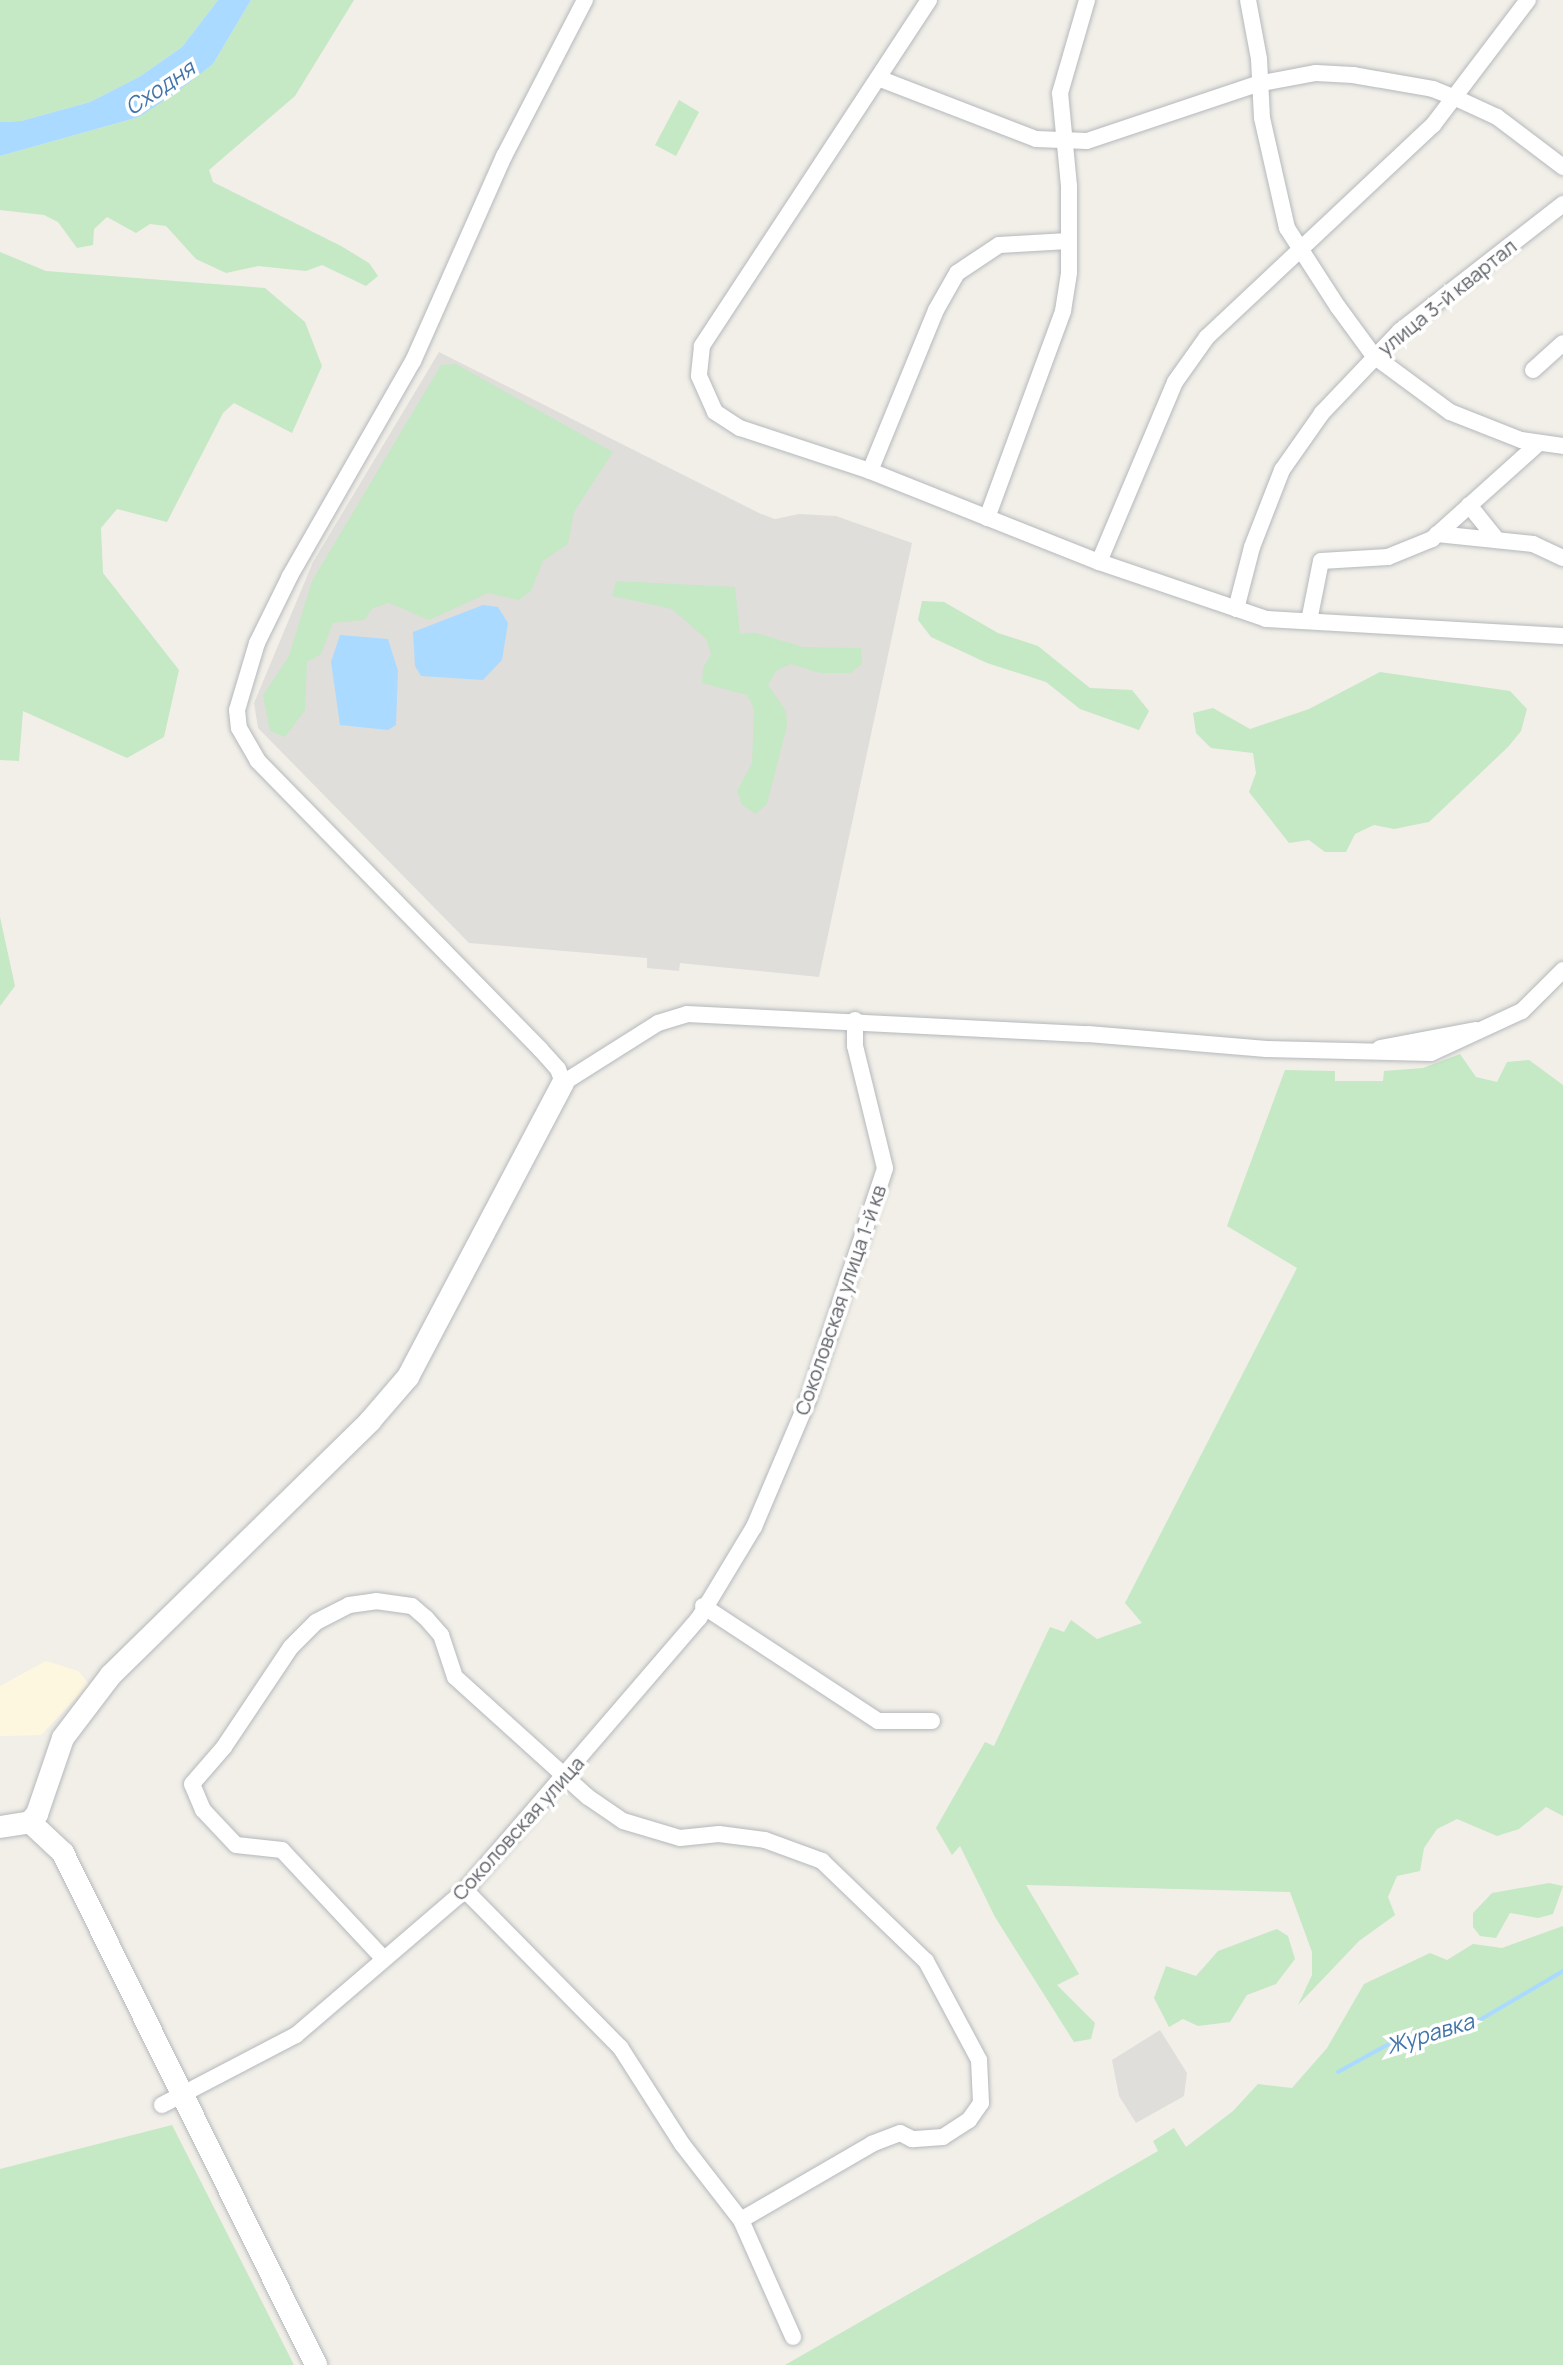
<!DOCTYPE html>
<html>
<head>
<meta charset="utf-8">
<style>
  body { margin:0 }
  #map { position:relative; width:1563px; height:2365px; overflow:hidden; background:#f1efe8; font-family:Manrope,sans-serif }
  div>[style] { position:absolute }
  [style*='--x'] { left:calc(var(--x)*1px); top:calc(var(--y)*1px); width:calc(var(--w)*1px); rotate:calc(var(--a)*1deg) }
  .commercial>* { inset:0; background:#fef7e0 }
  .industrial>* { inset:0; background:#e0deda }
  .green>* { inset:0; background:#c5e8c5 }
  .water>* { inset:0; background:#aadaff }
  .stream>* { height:4px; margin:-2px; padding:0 2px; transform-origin:2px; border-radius:2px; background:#aadaff }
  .roads { filter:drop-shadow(0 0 2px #b5b8bc) drop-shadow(0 0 2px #b5b8bc) }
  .street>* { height:16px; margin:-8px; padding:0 8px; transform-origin:8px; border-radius:8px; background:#fff }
  .secondary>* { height:22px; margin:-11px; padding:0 11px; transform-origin:11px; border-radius:11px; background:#fff }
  span { translate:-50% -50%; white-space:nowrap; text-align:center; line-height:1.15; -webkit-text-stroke:7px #fff; paint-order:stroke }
  .street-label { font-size:20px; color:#5f6368 }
  .water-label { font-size:22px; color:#4174aa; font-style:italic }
</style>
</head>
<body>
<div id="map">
  <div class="commercial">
    <div style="clip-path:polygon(46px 1661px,78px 1671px,89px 1684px,41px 1735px,0 1736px,0 1686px)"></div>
  </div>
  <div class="industrial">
    <div style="clip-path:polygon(439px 352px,761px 514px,775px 519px,799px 514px,836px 516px,912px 543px,819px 977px,680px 963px,679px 971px,647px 968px,647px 958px,469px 943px,258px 728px,254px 703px,313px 562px)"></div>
    <div style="clip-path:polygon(1160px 2030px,1187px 2073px,1184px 2096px,1136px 2123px,1119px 2096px,1112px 2060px)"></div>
  </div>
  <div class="green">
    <div style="clip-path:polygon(0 0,218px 0,182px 47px,139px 77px,90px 102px,21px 121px,0 122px)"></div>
    <div style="clip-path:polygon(251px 0,354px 0,295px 96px,209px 170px,213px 182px,341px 246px,369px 263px,378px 276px,366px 286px,322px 265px,306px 271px,258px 266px,226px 273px,196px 259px,166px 226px,150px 224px,136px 233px,107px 217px,94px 229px,93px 245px,77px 248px,58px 222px,44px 215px,0 210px,0 156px,139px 117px,213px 64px)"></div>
    <div style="clip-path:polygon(679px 100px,699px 112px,676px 156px,655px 145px)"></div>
    <div style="clip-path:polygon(0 252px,46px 271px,265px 288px,305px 322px,322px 366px,292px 433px,234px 403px,223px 413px,167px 522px,117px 509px,101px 528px,103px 573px,179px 670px,164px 737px,127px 758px,23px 711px,19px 761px,0 760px)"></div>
    <div style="clip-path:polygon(456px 364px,613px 452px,574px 512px,568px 544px,543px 561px,531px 591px,519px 600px,488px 593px,429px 620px,389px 603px,373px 608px,364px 620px,333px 623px,321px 654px,307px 662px,305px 710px,285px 737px,270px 731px,263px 695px,289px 656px,312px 581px,441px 365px)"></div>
    <div style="clip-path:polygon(616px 581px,735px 587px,740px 634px,756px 633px,803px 647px,861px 648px,862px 664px,850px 673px,820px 673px,791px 664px,776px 671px,768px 685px,786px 711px,787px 726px,767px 804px,756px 814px,742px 805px,737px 791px,752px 763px,754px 709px,747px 695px,702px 683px,703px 668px,711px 654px,706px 639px,672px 609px,612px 596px)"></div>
    <div style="clip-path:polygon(922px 601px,944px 602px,998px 633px,1038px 646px,1090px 688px,1132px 690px,1149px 711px,1139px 730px,1080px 709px,1046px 682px,987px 663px,931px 637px,918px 620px)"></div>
    <div style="clip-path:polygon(1380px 672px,1510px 691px,1527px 709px,1521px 731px,1508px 747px,1429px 822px,1394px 829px,1374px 825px,1355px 834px,1346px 852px,1325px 852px,1309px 840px,1289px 843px,1249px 792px,1256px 773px,1253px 753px,1211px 748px,1196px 733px,1193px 713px,1213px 708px,1250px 729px,1309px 709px)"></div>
    <div style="clip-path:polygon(0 917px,15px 986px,0 1006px)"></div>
    <div style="clip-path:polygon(1460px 1054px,1476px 1077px,1497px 1082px,1507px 1062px,1529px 1060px,1563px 1085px,1563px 1816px,1546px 1807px,1519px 1829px,1497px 1836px,1457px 1819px,1437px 1829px,1424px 1848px,1420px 1871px,1397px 1876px,1388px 1897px,1395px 1915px,1359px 1941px,1298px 2005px,1312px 1975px,1312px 1952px,1290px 1892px,1026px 1885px,1079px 1974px,1057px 1985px,1095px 2023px,1091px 2039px,1074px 2042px,995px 1917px,960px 1846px,952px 1855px,936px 1828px,985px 1742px,994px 1746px,1050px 1627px,1064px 1632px,1071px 1620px,1097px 1639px,1142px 1623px,1125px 1603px,1297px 1268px,1227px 1226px,1285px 1070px,1335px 1071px,1335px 1081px,1383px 1081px,1384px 1071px,1423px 1068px)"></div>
    <div style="clip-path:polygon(1549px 1883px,1563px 1886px,1553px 1914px,1538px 1918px,1510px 1913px,1496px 1938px,1480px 1936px,1473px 1927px,1473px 1913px,1492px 1893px)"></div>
    <div style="clip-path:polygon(1563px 1926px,1563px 2365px,785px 2365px,1158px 2151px,1153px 2141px,1174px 2128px,1186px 2147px,1233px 2111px,1258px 2084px,1292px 2088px,1327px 2048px,1364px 1984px,1430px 1953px,1447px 1960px,1473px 1944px,1502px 1948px)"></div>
    <div style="clip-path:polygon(1277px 1929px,1288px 1936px,1295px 1959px,1276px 1984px,1247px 1995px,1230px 2022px,1198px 2026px,1183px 2019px,1169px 2027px,1154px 1998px,1166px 1966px,1196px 1976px,1218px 1951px)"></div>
    <div style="clip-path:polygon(172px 2125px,294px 2365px,0 2365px,0 2169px)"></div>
  </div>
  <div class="water">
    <div style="clip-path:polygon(218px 0,251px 0,213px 64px,178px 91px,139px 117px,0 156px,0 122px,21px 121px,90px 102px,139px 77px,182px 47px)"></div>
    <div style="clip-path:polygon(483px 605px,498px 607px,508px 623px,502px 660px,483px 680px,421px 676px,415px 666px,413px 632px)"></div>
    <div style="clip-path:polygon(340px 635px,388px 639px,398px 671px,396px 725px,388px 730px,340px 725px,331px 662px)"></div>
  </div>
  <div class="stream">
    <div style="--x:1338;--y:2072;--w:68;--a:-28.8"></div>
    <div style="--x:1398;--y:2039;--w:57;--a:-14.3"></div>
    <div style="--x:1453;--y:2025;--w:13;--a:13"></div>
    <div style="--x:1466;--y:2028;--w:113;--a:-30.4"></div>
  </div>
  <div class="roads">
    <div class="street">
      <div style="--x:585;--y:0;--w:176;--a:117.4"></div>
      <div style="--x:504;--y:156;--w:224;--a:113.9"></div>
      <div style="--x:413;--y:361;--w:248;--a:119.8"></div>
      <div style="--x:290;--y:576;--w:75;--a:116.2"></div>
      <div style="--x:257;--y:643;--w:70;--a:106.6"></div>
      <div style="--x:237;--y:710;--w:18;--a:84"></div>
      <div style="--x:239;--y:728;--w:38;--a:60"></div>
      <div style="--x:258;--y:761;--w:403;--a:45.6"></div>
      <div style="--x:540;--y:1049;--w:27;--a:48"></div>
      <div style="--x:558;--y:1069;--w:15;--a:70"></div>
      <div style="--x:563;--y:1083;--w:112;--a:-32.3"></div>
      <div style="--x:658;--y:1023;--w:30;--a:-17"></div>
      <div style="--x:687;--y:1014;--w:401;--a:2.9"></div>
      <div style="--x:1088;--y:1034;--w:179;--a:4.8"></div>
      <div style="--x:1266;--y:1049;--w:165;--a:1.4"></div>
      <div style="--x:1431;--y:1053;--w:100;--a:-24.8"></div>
      <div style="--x:1522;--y:1011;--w:58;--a:-45"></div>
      <div style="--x:929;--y:0;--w:414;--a:123.3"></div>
      <div style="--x:702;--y:346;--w:30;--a:96"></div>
      <div style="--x:699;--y:376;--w:39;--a:66"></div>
      <div style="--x:715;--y:412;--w:30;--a:33"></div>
      <div style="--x:740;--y:428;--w:137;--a:18.3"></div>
      <div style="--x:870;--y:471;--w:246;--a:21.7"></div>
      <div style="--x:1099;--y:562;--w:176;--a:18.8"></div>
      <div style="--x:1266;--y:619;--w:297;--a:3.3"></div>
      <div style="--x:1248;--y:0;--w:60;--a:79.4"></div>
      <div style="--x:1259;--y:59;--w:59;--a:87.1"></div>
      <div style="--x:1262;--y:118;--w:113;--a:77.2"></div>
      <div style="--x:1287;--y:228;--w:94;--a:57.2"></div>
      <div style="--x:1338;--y:307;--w:61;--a:53.7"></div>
      <div style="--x:1374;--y:356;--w:94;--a:36.4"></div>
      <div style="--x:1450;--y:412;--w:76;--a:21.5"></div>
      <div style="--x:1521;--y:440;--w:42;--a:8.1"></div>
      <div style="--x:878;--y:78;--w:169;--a:21.1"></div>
      <div style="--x:1036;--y:139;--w:51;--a:2.2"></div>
      <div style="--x:1087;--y:141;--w:179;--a:-18.5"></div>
      <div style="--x:1257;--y:84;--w:60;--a:-10.6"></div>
      <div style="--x:1316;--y:73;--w:37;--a:3"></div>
      <div style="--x:1353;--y:75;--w:81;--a:9.9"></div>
      <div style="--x:1433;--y:89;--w:27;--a:22"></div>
      <div style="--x:1458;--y:99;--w:43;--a:24.8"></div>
      <div style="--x:1497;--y:117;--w:83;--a:37.1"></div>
      <div style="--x:1533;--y:370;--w:40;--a:-42"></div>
      <div style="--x:870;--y:471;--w:174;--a:-67.7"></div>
      <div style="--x:936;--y:310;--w:43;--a:-60.4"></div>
      <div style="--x:957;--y:273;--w:50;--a:-33.7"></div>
      <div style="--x:999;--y:245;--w:69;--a:-3.3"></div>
      <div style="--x:1469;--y:505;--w:45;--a:51.3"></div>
      <div style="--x:987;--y:518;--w:221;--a:-69.8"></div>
      <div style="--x:1063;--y:311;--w:39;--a:-81"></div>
      <div style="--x:1069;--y:272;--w:86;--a:-90"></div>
      <div style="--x:1069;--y:186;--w:93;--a:-95.5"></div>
      <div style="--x:1060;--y:93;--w:97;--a:-73.8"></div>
      <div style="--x:1437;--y:534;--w:97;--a:5.9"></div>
      <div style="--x:1533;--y:544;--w:33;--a:25"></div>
      <div style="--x:1099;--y:562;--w:195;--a:-67.1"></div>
      <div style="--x:1175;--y:382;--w:55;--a:-54.6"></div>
      <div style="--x:1207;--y:337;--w:310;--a:-43.2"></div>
      <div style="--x:1433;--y:125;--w:157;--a:-52.8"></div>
      <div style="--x:1236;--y:609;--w:64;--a:-75.5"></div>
      <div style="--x:1252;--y:547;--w:83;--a:-68.7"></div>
      <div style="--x:1282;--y:470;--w:70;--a:-54.9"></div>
      <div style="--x:1322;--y:413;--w:113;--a:-46.4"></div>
      <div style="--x:1400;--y:331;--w:207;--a:-37.9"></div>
      <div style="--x:1309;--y:621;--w:61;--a:-78.7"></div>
      <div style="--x:1321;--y:561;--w:67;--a:-3.4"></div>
      <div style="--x:1388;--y:557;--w:48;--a:-22.2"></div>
      <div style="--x:1432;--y:539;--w:142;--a:-41.9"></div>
      <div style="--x:1380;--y:1048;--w:97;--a:-10.7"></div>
      <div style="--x:703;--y:1606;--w:209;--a:33.3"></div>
      <div style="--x:878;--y:1721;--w:54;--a:0"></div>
      <div style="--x:465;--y:1890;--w:221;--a:45.4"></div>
      <div style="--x:620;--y:2047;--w:115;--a:57.4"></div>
      <div style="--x:682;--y:2144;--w:96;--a:52.2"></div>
      <div style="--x:741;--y:2220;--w:128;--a:66"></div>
      <div style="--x:383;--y:1958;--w:148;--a:-133.1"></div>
      <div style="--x:282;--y:1850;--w:46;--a:-173.8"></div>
      <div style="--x:236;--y:1845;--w:48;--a:-133.3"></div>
      <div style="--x:203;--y:1810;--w:28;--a:-113"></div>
      <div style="--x:192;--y:1784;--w:49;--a:-49.1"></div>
      <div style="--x:224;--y:1747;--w:120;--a:-56.2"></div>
      <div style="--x:291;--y:1647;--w:35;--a:-45"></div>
      <div style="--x:316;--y:1622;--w:37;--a:-27"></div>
      <div style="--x:349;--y:1605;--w:27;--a:-8"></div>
      <div style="--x:376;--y:1601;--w:36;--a:8"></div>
      <div style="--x:412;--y:1606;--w:18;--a:41"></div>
      <div style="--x:426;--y:1618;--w:23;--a:49"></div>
      <div style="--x:441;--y:1635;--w:44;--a:71.6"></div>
      <div style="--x:455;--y:1677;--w:179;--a:42.1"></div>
      <div style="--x:588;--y:1797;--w:42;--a:34.4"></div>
      <div style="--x:623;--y:1821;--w:59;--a:16.6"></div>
      <div style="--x:680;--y:1838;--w:39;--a:-6"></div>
      <div style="--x:719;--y:1834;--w:46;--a:7.4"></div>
      <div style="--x:765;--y:1840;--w:61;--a:20.2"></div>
      <div style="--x:822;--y:1861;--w:144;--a:43.9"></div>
      <div style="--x:926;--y:1961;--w:112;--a:61.8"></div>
      <div style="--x:979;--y:2060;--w:43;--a:87.3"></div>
      <div style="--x:981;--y:2103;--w:21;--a:125"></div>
      <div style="--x:969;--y:2120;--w:31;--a:147"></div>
      <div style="--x:943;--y:2137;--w:31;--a:176"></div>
      <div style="--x:912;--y:2139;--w:13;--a:-153"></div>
      <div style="--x:900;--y:2133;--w:30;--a:159"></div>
      <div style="--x:872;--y:2144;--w:151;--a:149.9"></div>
      <div style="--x:162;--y:2105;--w:151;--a:-27.6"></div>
      <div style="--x:296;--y:2035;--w:223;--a:-40.6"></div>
      <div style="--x:465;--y:1890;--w:359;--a:-49.3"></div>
      <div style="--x:699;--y:1618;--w:106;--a:-58.9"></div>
      <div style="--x:754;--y:1527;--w:138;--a:-67"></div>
      <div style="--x:808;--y:1400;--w:244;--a:-71.6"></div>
      <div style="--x:885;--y:1168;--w:126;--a:-103.8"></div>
      <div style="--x:855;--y:1046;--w:26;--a:-90"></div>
    </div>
    <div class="secondary">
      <div style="--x:30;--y:1822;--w:45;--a:43.2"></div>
      <div style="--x:63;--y:1853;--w:571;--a:63.7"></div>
      <div style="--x:0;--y:1827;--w:30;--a:-9"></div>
      <div style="--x:30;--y:1822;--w:11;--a:-49"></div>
      <div style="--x:37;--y:1814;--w:80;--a:-71.1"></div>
      <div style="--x:63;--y:1738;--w:79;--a:-52.7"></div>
      <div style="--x:111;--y:1675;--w:363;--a:-44.4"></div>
      <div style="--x:370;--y:1421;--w:58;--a:-49.2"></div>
      <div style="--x:408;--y:1377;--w:332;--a:-62.2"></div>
    </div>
  </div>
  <div class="street-label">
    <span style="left:1447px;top:297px;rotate:-39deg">улица 3-й квартал</span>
    <span style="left:840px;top:1300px;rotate:-71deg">Соколовская улица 1-й кв</span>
    <span style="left:518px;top:1828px;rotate:-48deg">Соколовская улица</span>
  </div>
  <div class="water-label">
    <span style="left:160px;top:88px;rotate:-34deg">Сходня</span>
    <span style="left:1430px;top:2034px;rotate:-17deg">Журавка</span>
  </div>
</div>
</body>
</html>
